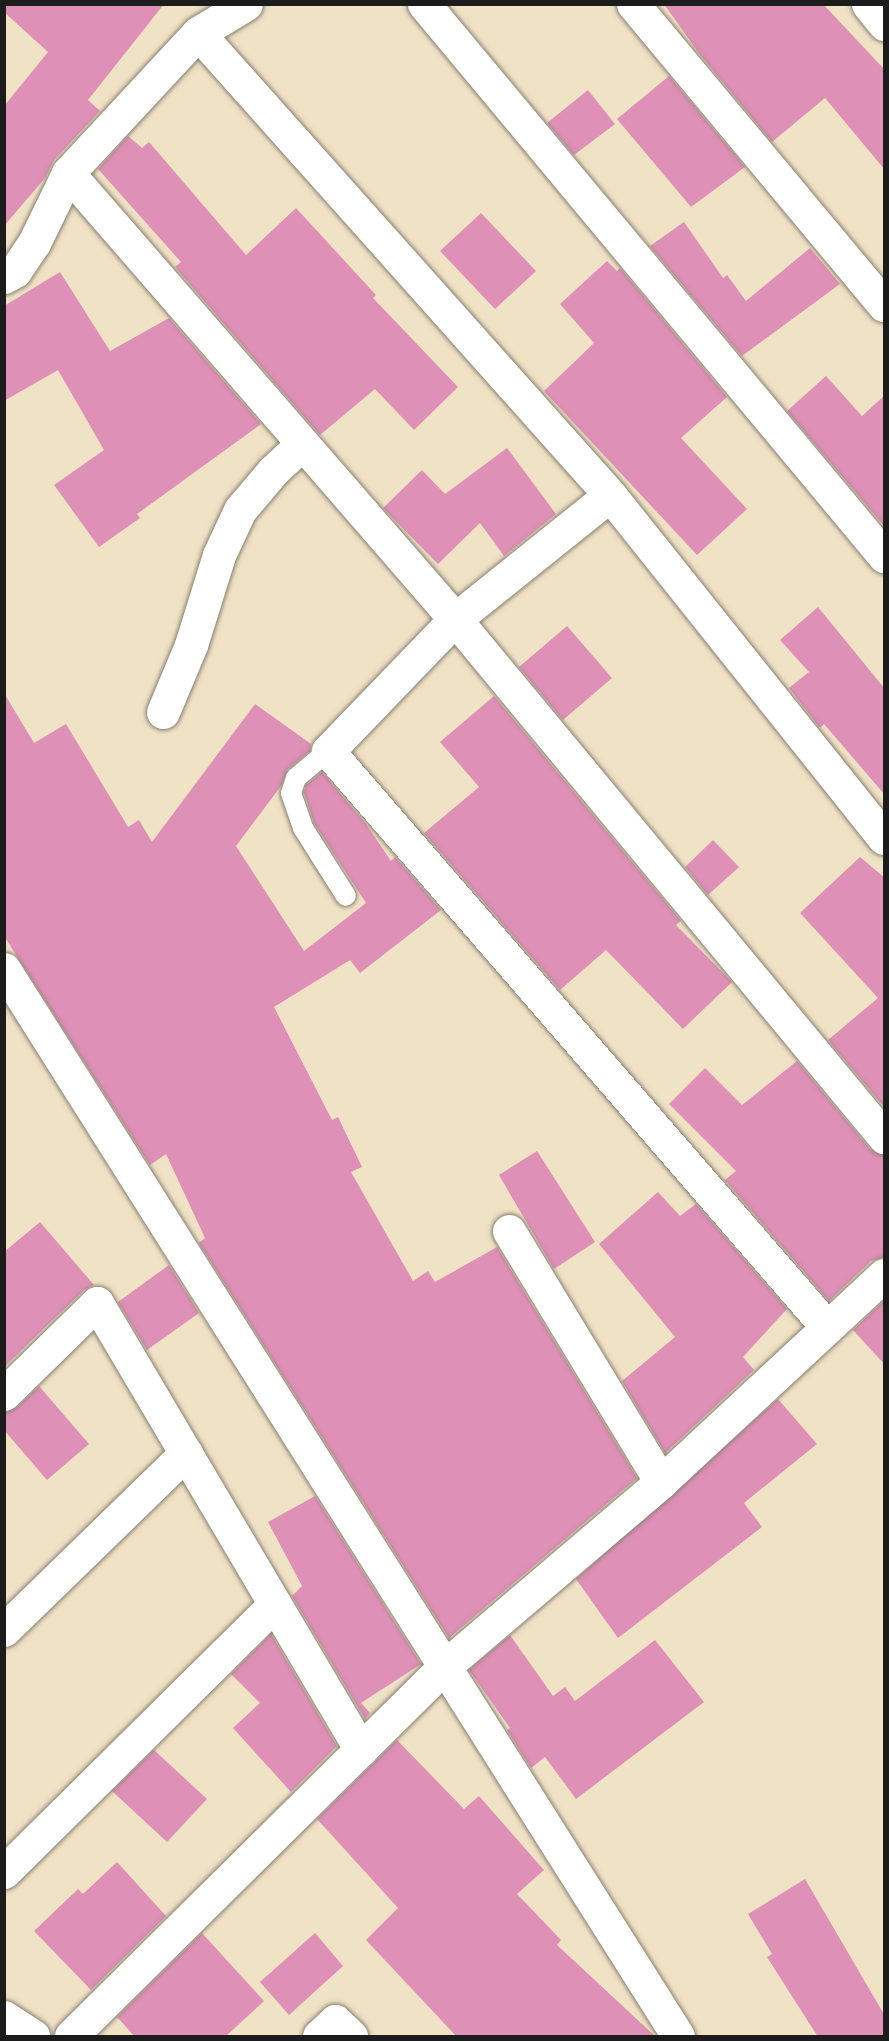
<!DOCTYPE html>
<html>
<head>
<meta charset="utf-8">
<style>
  body { margin:0 }
  #map { position:relative; width:889px; height:2041px; overflow:hidden; background:#f0e2c5; font-family:Mynerve,sans-serif }
  div>[style] { position:absolute }
  [style*='--x'] { left:calc(var(--x)*1px); top:calc(var(--y)*1px); width:calc(var(--w)*1px); rotate:calc(var(--a)*1deg) }
  .building>* { inset:0; background:#df90b7 }
  .roads { filter:drop-shadow(0 0 2px #867f70) drop-shadow(0 0 2px #867f70) }
  .service>* { height:20px; margin:-10px; padding:0 10px; transform-origin:10px; border-radius:10px; background:#fff }
  .minor>* { height:33px; margin:-16.5px; padding:0 16.5px; transform-origin:16.5px; border-radius:16.5px; background:#fff }
  span { translate:-50% -50%; white-space:nowrap; text-align:center; line-height:1.15; -webkit-text-stroke:4.5px #fdfcf7; paint-order:stroke }
  .frame { position:absolute; inset:0; border:6px solid #1c1c1c; pointer-events:none }
</style>
</head>
<body>
<div id="map">
  <div class="building">
    <div style="clip-path:polygon(4px 4px,164px 4px,88px 100px,100px 111px,54px 160px,45px 178px,4px 226px,4px 106px,48px 52px,4px 12px)"></div>
    <div style="clip-path:polygon(664px 4px,823px 4px,885px 70px,885px 170px,825px 98px,772px 142px,698px 52px)"></div>
    <div style="clip-path:polygon(669px 76px,745px 167px,691px 207px,617px 119px)"></div>
    <div style="clip-path:polygon(588px 90px,615px 124px,574px 155px,547px 123px)"></div>
    <div style="clip-path:polygon(128px 136px,142px 148px,149px 142px,246px 255px,296px 208px,376px 295px,373px 298px,458px 387px,414px 430px,375px 389px,320px 435px,175px 267px,181px 262px,98px 169px)"></div>
    <div style="clip-path:polygon(481px 213px,536px 271px,495px 309px,440px 251px)"></div>
    <div style="clip-path:polygon(684px 222px,723px 278px,727px 275px,746px 301px,810px 248px,840px 284px,742px 356px,650px 246px)"></div>
    <div style="clip-path:polygon(607px 261px,617px 271px,620px 268px,727px 397px,681px 438px,747px 509px,697px 555px,544px 391px,594px 343px,560px 304px)"></div>
    <div style="clip-path:polygon(60px 272px,110px 351px,169px 318px,261px 424px,137px 514px,140px 518px,99px 547px,54px 485px,104px 450px,58px 370px,4px 401px,4px 306px)"></div>
    <div style="clip-path:polygon(826px 376px,862px 416px,885px 395px,885px 527px,787px 411px)"></div>
    <div style="clip-path:polygon(507px 448px,556px 514px,504px 556px,480px 523px,438px 564px,383px 508px,422px 470px,445px 494px)"></div>
    <div style="clip-path:polygon(818px 607px,885px 689px,885px 795px,824px 724px,820px 728px,789px 688px,809px 672px,780px 640px)"></div>
    <div style="clip-path:polygon(567px 626px,612px 678px,563px 720px,519px 667px)"></div>
    <div style="clip-path:polygon(4px 693px,34px 743px,66px 724px,128px 827px,139px 820px,152px 842px,255px 704px,311px 744px,310px 751px,288px 769px,281px 786px,236px 846px,304px 951px,366px 903px,314px 823px,304px 793px,306px 785px,322px 772px,366px 824px,391px 861px,395px 857px,441px 910px,360px 973px,350px 960px,274px 1007px,332px 1120px,338px 1117px,362px 1167px,351px 1172px,413px 1281px,428px 1271px,435px 1282px,497px 1247px,637px 1478px,449px 1638px,199px 1243px,205px 1238px,166px 1154px,150px 1165px,4px 936px)"></div>
    <div style="clip-path:polygon(494px 696px,681px 921px,676px 925px,732px 982px,683px 1029px,606px 950px,560px 990px,424px 833px,479px 787px,440px 742px)"></div>
    <div style="clip-path:polygon(713px 840px,739px 867px,708px 895px,685px 867px)"></div>
    <div style="clip-path:polygon(860px 857px,885px 878px,885px 1108px,828px 1040px,878px 998px,800px 913px)"></div>
    <div style="clip-path:polygon(797px 1061px,870px 1149px,885px 1155px,885px 1257px,871px 1261px,829px 1301px,725px 1180px,736px 1171px,669px 1104px,705px 1068px,742px 1105px)"></div>
    <div style="clip-path:polygon(537px 1151px,595px 1242px,554px 1269px,499px 1175px)"></div>
    <div style="clip-path:polygon(658px 1192px,680px 1216px,696px 1204px,787px 1309px,743px 1357px,754px 1370px,665px 1453px,622px 1381px,675px 1337px,599px 1244px)"></div>
    <div style="clip-path:polygon(40px 1222px,94px 1285px,84px 1290px,4px 1367px,4px 1252px)"></div>
    <div style="clip-path:polygon(169px 1265px,199px 1313px,147px 1350px,118px 1302px)"></div>
    <div style="clip-path:polygon(885px 1300px,885px 1365px,853px 1330px)"></div>
    <div style="clip-path:polygon(39px 1386px,89px 1444px,47px 1480px,4px 1430px,4px 1412px,17px 1407px)"></div>
    <div style="clip-path:polygon(778px 1399px,817px 1444px,744px 1503px,762px 1527px,618px 1638px,576px 1579px)"></div>
    <div style="clip-path:polygon(315px 1496px,421px 1664px,361px 1703px,370px 1713px,365px 1719px,292px 1596px,302px 1586px,268px 1522px)"></div>
    <div style="clip-path:polygon(271px 1634px,337px 1746px,291px 1792px,233px 1728px,260px 1703px,231px 1674px)"></div>
    <div style="clip-path:polygon(510px 1635px,553px 1696px,565px 1687px,575px 1701px,655px 1640px,704px 1702px,576px 1799px,545px 1757px,531px 1768px,507px 1730px,510px 1728px,469px 1670px)"></div>
    <div style="clip-path:polygon(397px 1740px,464px 1809px,479px 1796px,544px 1870px,517px 1894px,561px 1940px,557px 1945px,656px 2037px,457px 2037px,366px 1940px,398px 1908px,317px 1819px)"></div>
    <div style="clip-path:polygon(154px 1750px,207px 1799px,167px 1842px,112px 1791px)"></div>
    <div style="clip-path:polygon(117px 1862px,166px 1916px,91px 1990px,34px 1931px,78px 1889px,83px 1894px)"></div>
    <div style="clip-path:polygon(805px 1879px,885px 2016px,885px 2037px,818px 2037px,767px 1957px,772px 1954px,748px 1914px)"></div>
    <div style="clip-path:polygon(202px 1933px,264px 2001px,225px 2037px,135px 2037px,117px 2017px)"></div>
    <div style="clip-path:polygon(315px 1933px,343px 1966px,289px 2015px,260px 1982px)"></div>
  </div>
  <div class="roads">
    <div class="service">
      <div style="--x:328;--y:751;--w:42;--a:139.8"></div>
      <div style="--x:296;--y:778;--w:16;--a:108"></div>
      <div style="--x:291;--y:793;--w:37;--a:71"></div>
      <div style="--x:303;--y:828;--w:80;--a:57.7"></div>
    </div>
    <div class="minor">
      <div style="--x:424;--y:4;--w:719;--a:50.19"></div>
      <div style="--x:633;--y:4;--w:392;--a:50.2"></div>
      <div style="--x:868;--y:4;--w:26;--a:51"></div>
      <div style="--x:198;--y:33;--w:619;--a:48.27"></div>
      <div style="--x:610;--y:495;--w:439;--a:51.4"></div>
      <div style="--x:68;--y:173;--w:590;--a:49.05"></div>
      <div style="--x:455;--y:619;--w:673;--a:50.37"></div>
      <div style="--x:4;--y:277;--w:13;--a:-29"></div>
      <div style="--x:15;--y:271;--w:34;--a:-56"></div>
      <div style="--x:34;--y:243;--w:78;--a:-64.1"></div>
      <div style="--x:68;--y:173;--w:191;--a:-47.1"></div>
      <div style="--x:198;--y:33;--w:56;--a:-31.1"></div>
      <div style="--x:610;--y:495;--w:198;--a:141.3"></div>
      <div style="--x:455;--y:619;--w:183;--a:133.9"></div>
      <div style="--x:328;--y:751;--w:762;--a:49.1"></div>
      <div style="--x:163;--y:712;--w:73;--a:-67.3"></div>
      <div style="--x:191;--y:645;--w:94;--a:-72.7"></div>
      <div style="--x:219;--y:555;--w:50;--a:-65"></div>
      <div style="--x:240;--y:510;--w:51;--a:-49.8"></div>
      <div style="--x:273;--y:471;--w:40;--a:-43"></div>
      <div style="--x:4;--y:969;--w:1262;--a:57.72"></div>
      <div style="--x:509;--y:1231;--w:293;--a:58.8"></div>
      <div style="--x:4;--y:1394;--w:130;--a:-44.4"></div>
      <div style="--x:97;--y:1303;--w:519;--a:59.43"></div>
      <div style="--x:4;--y:1630;--w:254;--a:-44.2"></div>
      <div style="--x:4;--y:1872;--w:381;--a:-44.7"></div>
      <div style="--x:4;--y:2017;--w:35;--a:33"></div>
      <div style="--x:71;--y:2036;--w:526;--a:-44.69"></div>
      <div style="--x:445;--y:1666;--w:284;--a:-40.4"></div>
      <div style="--x:661;--y:1482;--w:304;--a:-42.9"></div>
      <div style="--x:319;--y:2036;--w:22;--a:-43"></div>
      <div style="--x:335;--y:2021;--w:22;--a:43"></div>
    </div>
  </div>
  <div class="frame"></div>
</div>
</body>
</html>
